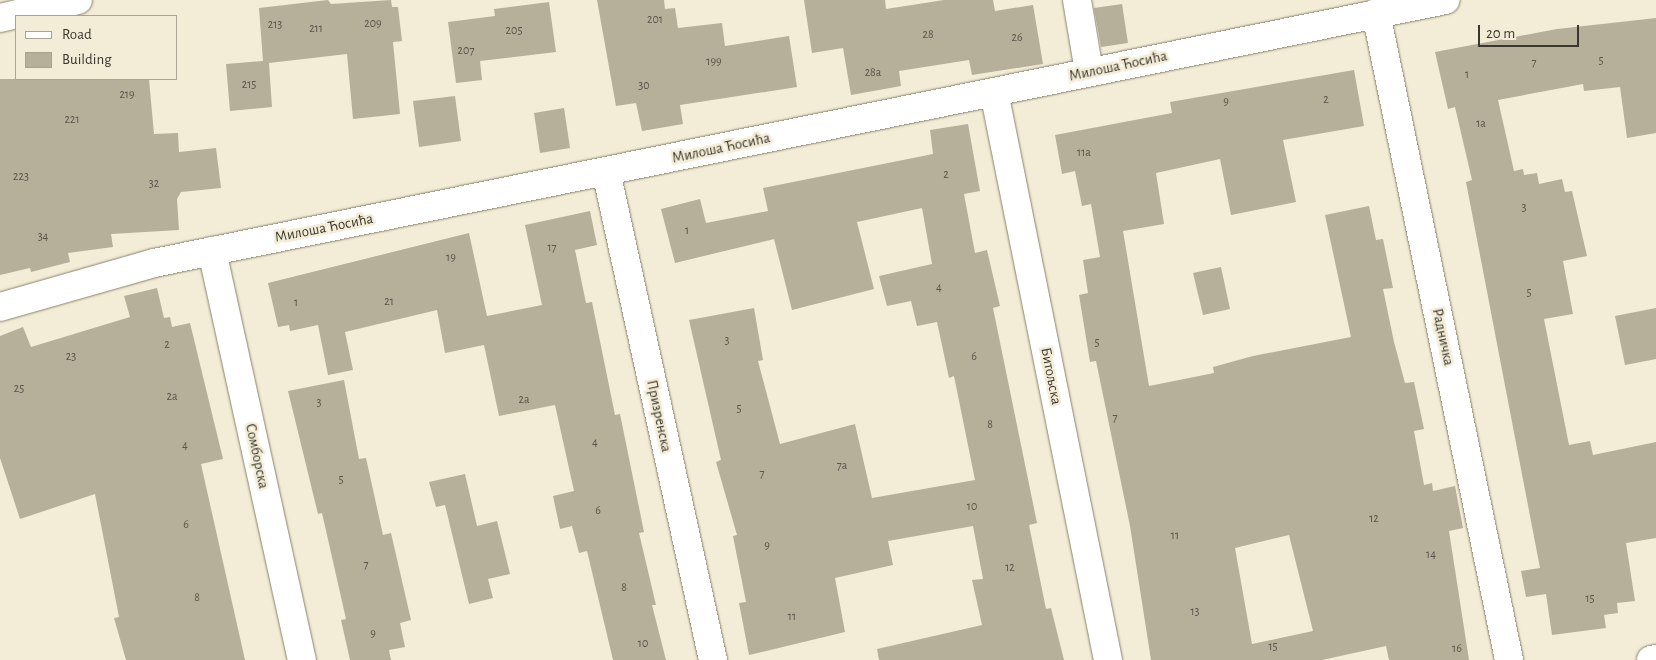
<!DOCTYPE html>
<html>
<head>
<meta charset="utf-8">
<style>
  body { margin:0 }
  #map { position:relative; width:1656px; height:660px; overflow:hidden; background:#f3ecd6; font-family:"Alegreya Sans",sans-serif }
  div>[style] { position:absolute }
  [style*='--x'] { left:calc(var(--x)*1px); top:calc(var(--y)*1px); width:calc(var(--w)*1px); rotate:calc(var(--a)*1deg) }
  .building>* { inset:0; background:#b6af9a }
  .roads { filter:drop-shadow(0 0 1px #89826e) drop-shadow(0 0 1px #89826e) }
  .minor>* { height:28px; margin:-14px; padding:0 14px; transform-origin:14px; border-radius:14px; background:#fff }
  .major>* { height:28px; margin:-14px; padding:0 14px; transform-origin:14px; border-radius:14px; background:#fff }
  span { translate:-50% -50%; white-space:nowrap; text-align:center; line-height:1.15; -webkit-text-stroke:5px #f3ecd6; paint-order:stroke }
  .number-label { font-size:12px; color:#59554a }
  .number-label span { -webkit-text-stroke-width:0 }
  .street-label { font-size:15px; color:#3a372f }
  .legend { position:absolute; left:15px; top:15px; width:162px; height:65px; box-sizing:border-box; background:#f3ecd6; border:1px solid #a9a493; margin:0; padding:6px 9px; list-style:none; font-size:15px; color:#3a372f }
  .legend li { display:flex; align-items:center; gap:10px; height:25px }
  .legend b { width:25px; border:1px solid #a9a493 }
  .scale { position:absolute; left:1478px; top:25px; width:101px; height:22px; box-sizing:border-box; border:2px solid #3a372f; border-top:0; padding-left:6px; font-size:15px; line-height:18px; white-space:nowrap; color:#3a372f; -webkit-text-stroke:4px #f3ecd6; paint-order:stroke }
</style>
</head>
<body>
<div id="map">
  <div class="building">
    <div style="clip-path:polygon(328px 0,331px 4px,391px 0,392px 7px,398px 7px,402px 41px,393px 42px,400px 114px,353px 119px,347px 54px,269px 63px,272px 107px,230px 111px,226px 64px,263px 61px,259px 8px)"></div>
    <div style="clip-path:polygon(597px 0,664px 0,665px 9px,675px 8px,678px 28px,722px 23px,725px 46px,789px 36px,797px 87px,680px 105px,683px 124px,642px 131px,636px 103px,616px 106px)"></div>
    <div style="clip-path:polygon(804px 0,885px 0,886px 9px,944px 0,993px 0,995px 11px,1033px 5px,1043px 64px,972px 75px,969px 60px,899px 71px,901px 86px,851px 95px,843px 48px,812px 53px)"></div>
    <div style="clip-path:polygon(549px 2px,556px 52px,480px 61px,482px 80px,456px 83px,448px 22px,495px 16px,494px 9px)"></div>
    <div style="clip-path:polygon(1122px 4px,1128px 43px,1101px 47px,1094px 8px)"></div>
    <div style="clip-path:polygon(1656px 18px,1656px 133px,1627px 138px,1620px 87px,1584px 91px,1583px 84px,1498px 100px,1514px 171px,1523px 169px,1524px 175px,1537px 173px,1539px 184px,1562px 179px,1565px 192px,1572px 191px,1587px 256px,1563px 261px,1573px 314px,1544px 319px,1569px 445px,1590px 441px,1593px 455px,1656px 442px,1656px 538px,1626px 543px,1635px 601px,1617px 603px,1618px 613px,1604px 615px,1606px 628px,1552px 635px,1546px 594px,1526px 597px,1521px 571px,1540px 568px,1466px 182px,1472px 180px,1455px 107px,1448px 109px,1435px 52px,1557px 29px)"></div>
    <div style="clip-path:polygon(evenodd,1354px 70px,1364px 126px,1283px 140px,1296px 202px,1231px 215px,1220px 159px,1156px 173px,1164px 224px,1123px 231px,1149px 386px,1214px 373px,1213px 367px,1253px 356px,1351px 337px,1325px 215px,1369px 206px,1376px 240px,1383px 239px,1393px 288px,1383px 289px,1394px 342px,1405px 383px,1414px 382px,1424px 429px,1414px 431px,1424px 485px,1432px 483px,1433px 491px,1455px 486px,1463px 528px,1449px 531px,1469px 660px,1389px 660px,1386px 646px,1322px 660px,1151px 660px,1130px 526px,1096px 361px,1090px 362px,1079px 295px,1088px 293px,1083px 260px,1100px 257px,1091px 204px,1082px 206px,1075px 171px,1062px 174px,1055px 135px,1172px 113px,1170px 102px,1354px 70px,1289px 535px,1313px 631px,1252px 644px,1235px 548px,1289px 535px)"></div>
    <div style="clip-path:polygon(0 79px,149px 79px,154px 134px,178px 133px,179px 152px,216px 148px,221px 188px,181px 192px,177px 199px,179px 230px,111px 234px,113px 247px,68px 253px,70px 262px,31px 272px,30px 268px,0 275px)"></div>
    <div style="clip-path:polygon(455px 96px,461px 141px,419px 147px,413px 101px)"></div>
    <div style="clip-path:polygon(564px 108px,570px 148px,540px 153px,534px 113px)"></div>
    <div style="clip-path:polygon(968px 124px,980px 191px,964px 194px,975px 253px,987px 250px,1000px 306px,993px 308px,1037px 523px,1029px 525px,1046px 609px,1051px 608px,1064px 660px,879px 660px,877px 649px,982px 625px,972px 580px,983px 579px,973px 526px,888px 541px,893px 565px,835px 578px,845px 632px,749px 655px,739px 603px,746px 602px,733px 536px,737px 535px,716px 462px,721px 460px,689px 320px,754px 308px,763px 360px,758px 361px,780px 444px,855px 424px,872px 498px,975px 480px,954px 376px,949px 378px,937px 322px,917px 326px,911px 301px,887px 306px,879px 276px,932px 264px,922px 208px,857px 222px,874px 289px,792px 310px,774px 239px,675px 263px,661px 209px,700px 199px,706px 223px,768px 211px,763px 188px,933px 154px,930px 130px)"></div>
    <div style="clip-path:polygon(590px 211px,597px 245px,575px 250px,586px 303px,592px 302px,615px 415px,620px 414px,644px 532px,639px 533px,656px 605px,652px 605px,666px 660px,613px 660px,587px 551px,579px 553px,572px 526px,560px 529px,553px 496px,574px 491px,555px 405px,499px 416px,484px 345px,445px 353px,437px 310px,345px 332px,353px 370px,328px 375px,318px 325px,290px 331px,289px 325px,278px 327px,268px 283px,469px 233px,487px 316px,542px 305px,525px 225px)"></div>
    <div style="clip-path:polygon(1221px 267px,1230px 309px,1203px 315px,1193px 273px)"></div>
    <div style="clip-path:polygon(157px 288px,164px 318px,170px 317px,172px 327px,190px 323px,223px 459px,201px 464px,245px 660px,126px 660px,114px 618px,119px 617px,95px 494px,20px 519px,0 458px,0 336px,23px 327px,31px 347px,130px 317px,124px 296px)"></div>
    <div style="clip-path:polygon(1656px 308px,1656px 359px,1625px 365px,1615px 316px)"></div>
    <div style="clip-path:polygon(344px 380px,359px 459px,366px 458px,383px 535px,391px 533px,411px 620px,400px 623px,405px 647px,389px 650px,391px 660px,350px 660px,341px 620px,346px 619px,322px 513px,318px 514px,288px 391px)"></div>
    <div style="clip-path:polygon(465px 474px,477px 526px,497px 521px,510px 574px,488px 579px,493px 598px,469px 604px,445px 505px,436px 507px,429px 482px)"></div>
  </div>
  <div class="roads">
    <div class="minor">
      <div style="--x:1077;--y:0;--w:73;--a:80.5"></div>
      <div style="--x:1376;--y:13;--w:661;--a:78.38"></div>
      <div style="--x:994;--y:92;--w:579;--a:78.65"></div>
      <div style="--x:606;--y:171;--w:501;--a:77.66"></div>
      <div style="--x:212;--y:251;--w:419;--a:77.6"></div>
      <div style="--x:0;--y:307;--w:160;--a:-15.9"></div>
      <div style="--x:154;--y:263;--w:1318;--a:-11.51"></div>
      <div style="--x:1651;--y:660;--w:5;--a:-11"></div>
    </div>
    <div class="major">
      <div style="--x:0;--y:18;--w:80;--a:-13"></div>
    </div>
  </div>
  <div class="number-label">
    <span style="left:655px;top:20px">201</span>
    <span style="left:373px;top:24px">209</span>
    <span style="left:275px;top:25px">213</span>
    <span style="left:316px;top:29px">211</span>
    <span style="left:514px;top:31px">205</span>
    <span style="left:928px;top:35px">28</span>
    <span style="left:1017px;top:38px">26</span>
    <span style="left:466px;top:51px">207</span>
    <span style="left:1601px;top:61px">5</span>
    <span style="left:714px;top:62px">199</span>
    <span style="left:1534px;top:63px">7</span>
    <span style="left:873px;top:73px">28a</span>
    <span style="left:1467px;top:75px">1</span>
    <span style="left:249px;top:85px">215</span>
    <span style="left:644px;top:86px">30</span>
    <span style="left:127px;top:95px">219</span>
    <span style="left:1326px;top:100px">2</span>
    <span style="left:1226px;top:102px">9</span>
    <span style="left:72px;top:120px">221</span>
    <span style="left:1481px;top:124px">1a</span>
    <span style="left:1084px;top:153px">11a</span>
    <span style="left:946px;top:175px">2</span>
    <span style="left:21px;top:177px">223</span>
    <span style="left:154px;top:184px">32</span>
    <span style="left:1524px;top:208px">3</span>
    <span style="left:687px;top:231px">1</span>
    <span style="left:43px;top:237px">34</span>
    <span style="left:552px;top:248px">17</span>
    <span style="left:451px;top:258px">19</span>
    <span style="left:939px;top:288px">4</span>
    <span style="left:1529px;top:293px">5</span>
    <span style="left:389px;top:302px">21</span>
    <span style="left:296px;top:303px">1</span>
    <span style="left:727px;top:341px">3</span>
    <span style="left:1097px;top:343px">5</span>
    <span style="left:167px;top:345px">2</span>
    <span style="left:71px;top:357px">23</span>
    <span style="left:974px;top:357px">6</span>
    <span style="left:19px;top:389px">25</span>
    <span style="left:172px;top:397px">2a</span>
    <span style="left:524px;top:400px">2a</span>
    <span style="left:319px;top:403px">3</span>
    <span style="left:739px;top:409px">5</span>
    <span style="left:1115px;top:418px">7</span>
    <span style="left:990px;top:425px">8</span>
    <span style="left:595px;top:443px">4</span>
    <span style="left:185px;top:446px">4</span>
    <span style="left:842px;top:466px">7a</span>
    <span style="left:762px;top:474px">7</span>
    <span style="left:341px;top:480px">5</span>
    <span style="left:972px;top:507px">10</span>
    <span style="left:598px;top:511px">6</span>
    <span style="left:1374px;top:519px">12</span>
    <span style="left:186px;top:525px">6</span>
    <span style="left:1175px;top:536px">11</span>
    <span style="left:767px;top:546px">9</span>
    <span style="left:1431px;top:555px">14</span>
    <span style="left:366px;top:565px">7</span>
    <span style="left:1010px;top:568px">12</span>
    <span style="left:624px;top:588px">8</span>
    <span style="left:197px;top:598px">8</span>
    <span style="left:1590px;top:599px">15</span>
    <span style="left:1195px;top:612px">13</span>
    <span style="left:792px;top:617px">11</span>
    <span style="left:373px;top:634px">9</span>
    <span style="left:643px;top:644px">10</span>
    <span style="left:1273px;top:647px">15</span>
    <span style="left:1457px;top:649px">16</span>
  </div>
  <div class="street-label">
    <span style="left:1118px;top:66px;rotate:-12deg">Милоша Ћосића</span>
    <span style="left:721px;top:148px;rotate:-12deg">Милоша Ћосића</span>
    <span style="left:324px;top:228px;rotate:-11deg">Милоша Ћосића</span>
    <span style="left:1443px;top:337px;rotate:78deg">Радничка</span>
    <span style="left:1051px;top:376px;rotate:79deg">Битољска</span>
    <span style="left:659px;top:416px;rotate:78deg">Призренска</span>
    <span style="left:257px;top:456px;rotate:78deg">Сомборска</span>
  </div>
  <ul class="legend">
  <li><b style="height:6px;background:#fff"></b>Road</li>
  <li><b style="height:14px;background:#b6af9a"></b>Building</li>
  </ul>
  <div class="scale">20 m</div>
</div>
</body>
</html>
